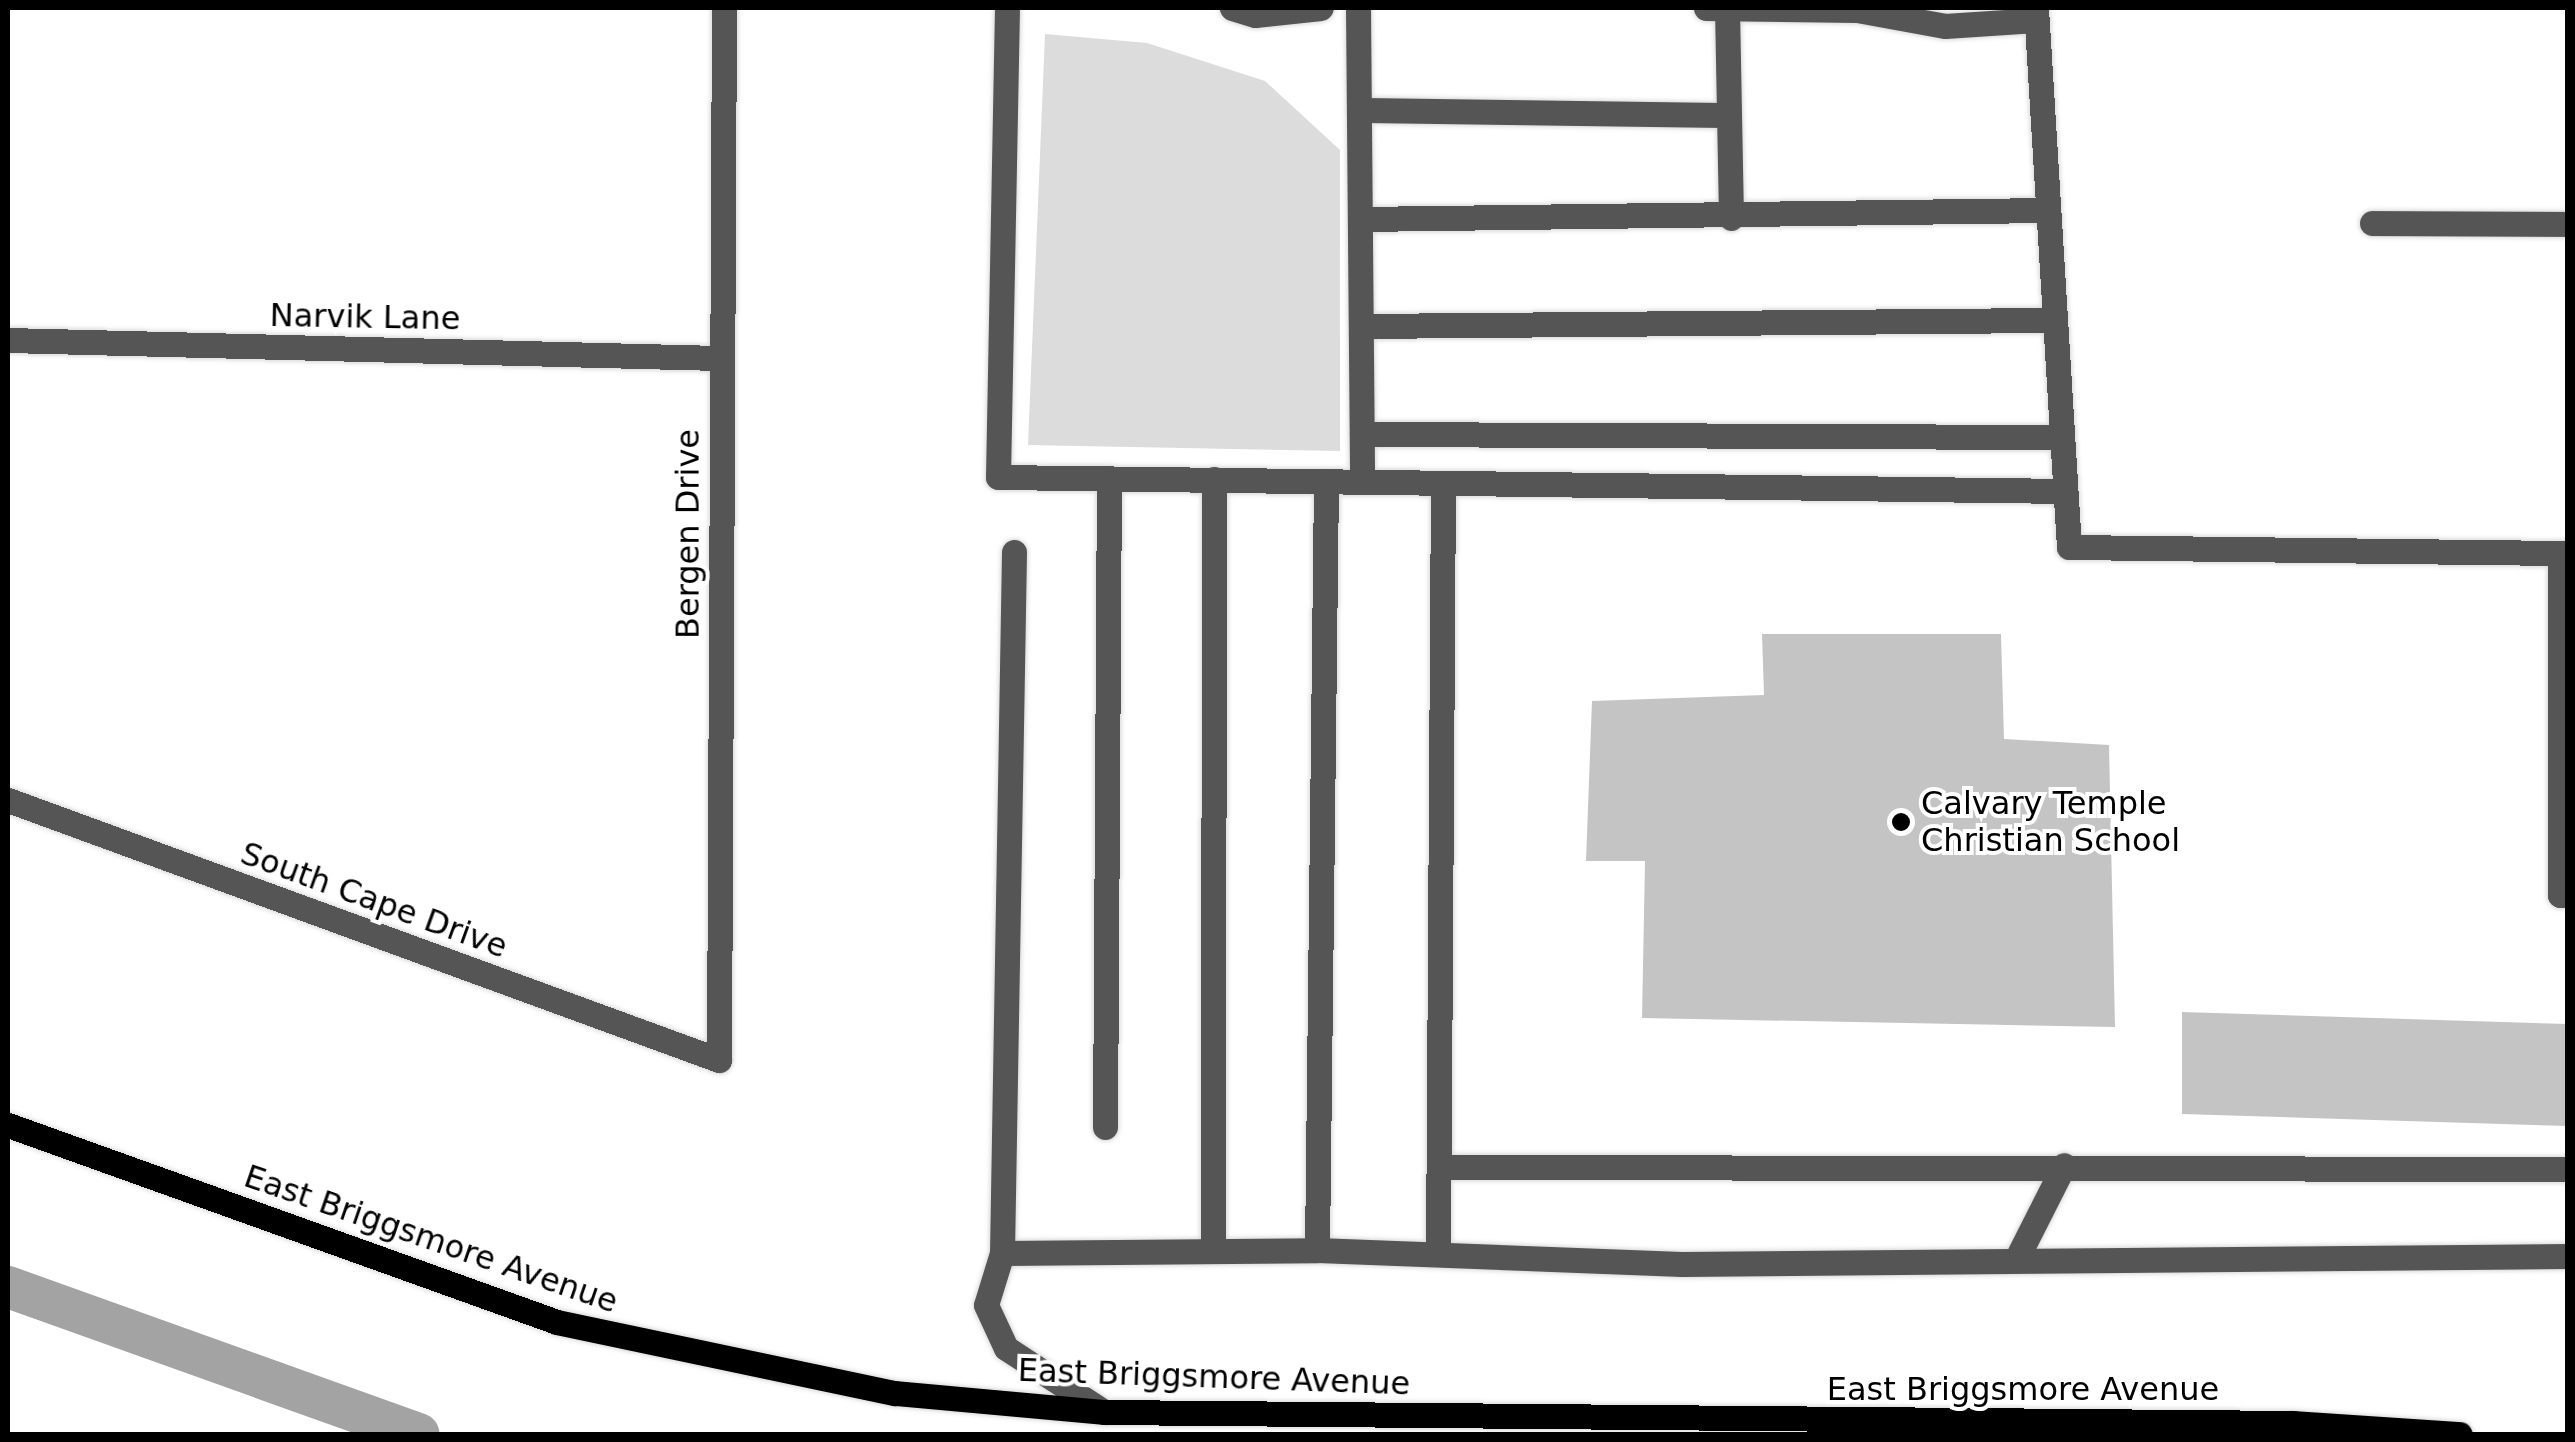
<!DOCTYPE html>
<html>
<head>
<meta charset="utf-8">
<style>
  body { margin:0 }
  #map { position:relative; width:2575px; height:1442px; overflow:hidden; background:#fff; font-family:"DejaVu Sans",sans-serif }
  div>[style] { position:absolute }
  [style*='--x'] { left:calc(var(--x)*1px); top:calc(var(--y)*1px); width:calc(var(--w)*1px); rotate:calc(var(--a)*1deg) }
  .green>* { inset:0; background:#dcdcdc }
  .canal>* { height:42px; margin:-21px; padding:0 21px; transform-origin:21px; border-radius:21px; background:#a3a3a3 }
  .building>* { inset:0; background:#c4c4c4 }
  .roads { filter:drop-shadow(0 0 2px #dbdbdb) drop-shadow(0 0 2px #dbdbdb) }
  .minor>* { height:25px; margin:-12.5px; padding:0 12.5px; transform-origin:12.5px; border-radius:12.5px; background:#555 }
  .major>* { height:25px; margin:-12.5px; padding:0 12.5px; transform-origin:12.5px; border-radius:12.5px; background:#000 }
  .dots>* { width:28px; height:28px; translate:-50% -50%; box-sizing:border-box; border:5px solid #fff; border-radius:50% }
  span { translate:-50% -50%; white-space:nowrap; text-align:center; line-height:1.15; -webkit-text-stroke:8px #fff; paint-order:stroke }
  .street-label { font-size:32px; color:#000 }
  .poi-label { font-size:32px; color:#000 }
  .left { translate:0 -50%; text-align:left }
  .frame { position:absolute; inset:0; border:10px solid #000; pointer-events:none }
</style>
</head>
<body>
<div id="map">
  <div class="green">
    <div style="clip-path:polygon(1045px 34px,1147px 43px,1265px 81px,1340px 150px,1340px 451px,1028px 445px)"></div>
  </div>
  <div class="canal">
    <div style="--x:8;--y:1287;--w:436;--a:19.7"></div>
  </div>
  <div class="building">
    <div style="clip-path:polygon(1762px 634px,2001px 634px,2004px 739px,2109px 745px,2115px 1027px,1642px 1018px,1645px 861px,1586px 861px,1592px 701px,1764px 695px)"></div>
    <div style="clip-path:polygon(2182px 1012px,2568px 1024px,2568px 1126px,2182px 1114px)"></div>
  </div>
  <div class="roads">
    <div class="minor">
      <div style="--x:1007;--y:8;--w:469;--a:91.1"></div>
      <div style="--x:998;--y:477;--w:1065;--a:0.75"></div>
      <div style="--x:1232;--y:8;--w:24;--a:17"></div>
      <div style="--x:1255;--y:15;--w:66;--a:-6.1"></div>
      <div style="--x:1358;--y:8;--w:474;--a:89.5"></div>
      <div style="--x:1706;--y:8;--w:151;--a:0.8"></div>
      <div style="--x:1857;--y:10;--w:89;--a:10.3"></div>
      <div style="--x:1945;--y:26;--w:91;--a:-3.8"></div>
      <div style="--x:1727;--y:8;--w:210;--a:88.9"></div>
      <div style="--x:2036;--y:8;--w:540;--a:86.5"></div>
      <div style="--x:2069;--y:547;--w:499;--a:0.7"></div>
      <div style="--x:1359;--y:110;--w:369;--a:0.8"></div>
      <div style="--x:1360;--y:219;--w:687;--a:-0.75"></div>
      <div style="--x:2372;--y:223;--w:196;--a:0.3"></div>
      <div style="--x:1361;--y:326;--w:692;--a:-0.5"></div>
      <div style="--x:8;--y:340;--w:713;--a:1.45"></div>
      <div style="--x:1362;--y:434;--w:697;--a:0.25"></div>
      <div style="--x:1014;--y:552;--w:701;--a:90.98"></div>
      <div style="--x:1002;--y:1253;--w:54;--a:107.1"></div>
      <div style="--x:986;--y:1305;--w:47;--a:65.1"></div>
      <div style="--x:1006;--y:1348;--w:117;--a:33.1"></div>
      <div style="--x:2560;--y:553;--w:342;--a:90"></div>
      <div style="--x:2560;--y:895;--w:8;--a:0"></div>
      <div style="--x:8;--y:800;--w:757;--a:20.09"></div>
      <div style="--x:719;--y:1060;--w:1052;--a:-89.73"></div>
      <div style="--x:1105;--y:1127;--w:649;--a:-89.65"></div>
      <div style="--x:1439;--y:1167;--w:1129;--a:0.1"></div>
      <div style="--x:1213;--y:1250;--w:771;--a:-89.93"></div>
      <div style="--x:1317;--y:1250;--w:768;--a:-89.33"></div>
      <div style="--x:1002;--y:1253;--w:315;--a:-0.5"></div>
      <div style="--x:1317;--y:1250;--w:365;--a:2.2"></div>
      <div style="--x:1682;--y:1264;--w:886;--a:-0.52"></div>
      <div style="--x:1438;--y:1254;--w:771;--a:-89.63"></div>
      <div style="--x:2017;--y:1258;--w:104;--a:-63.2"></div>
    </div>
    <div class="major">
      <div style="--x:8;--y:1125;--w:583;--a:19.74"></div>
      <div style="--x:557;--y:1322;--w:345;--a:11.9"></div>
      <div style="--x:895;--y:1393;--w:210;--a:5.2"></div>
      <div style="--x:1104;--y:1412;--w:1189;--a:0.53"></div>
      <div style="--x:2293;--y:1423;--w:167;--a:3.8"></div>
    </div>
  </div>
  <div class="dots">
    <div style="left:1901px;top:822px;background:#000"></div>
  </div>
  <div class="street-label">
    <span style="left:365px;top:317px;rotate:1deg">Narvik Lane</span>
    <span style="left:688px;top:534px;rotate:-90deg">Bergen Drive</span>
    <span style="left:374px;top:900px;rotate:20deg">South Cape Drive</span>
    <span style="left:431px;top:1239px;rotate:19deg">East Briggsmore Avenue</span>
    <span style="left:1214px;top:1377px;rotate:2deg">East Briggsmore Avenue</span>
    <span style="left:2023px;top:1389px">East Briggsmore Avenue</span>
  </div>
  <div class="poi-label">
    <span class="left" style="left:1921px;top:822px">Calvary Temple<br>Christian School</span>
  </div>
  <div class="frame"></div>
</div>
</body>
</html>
